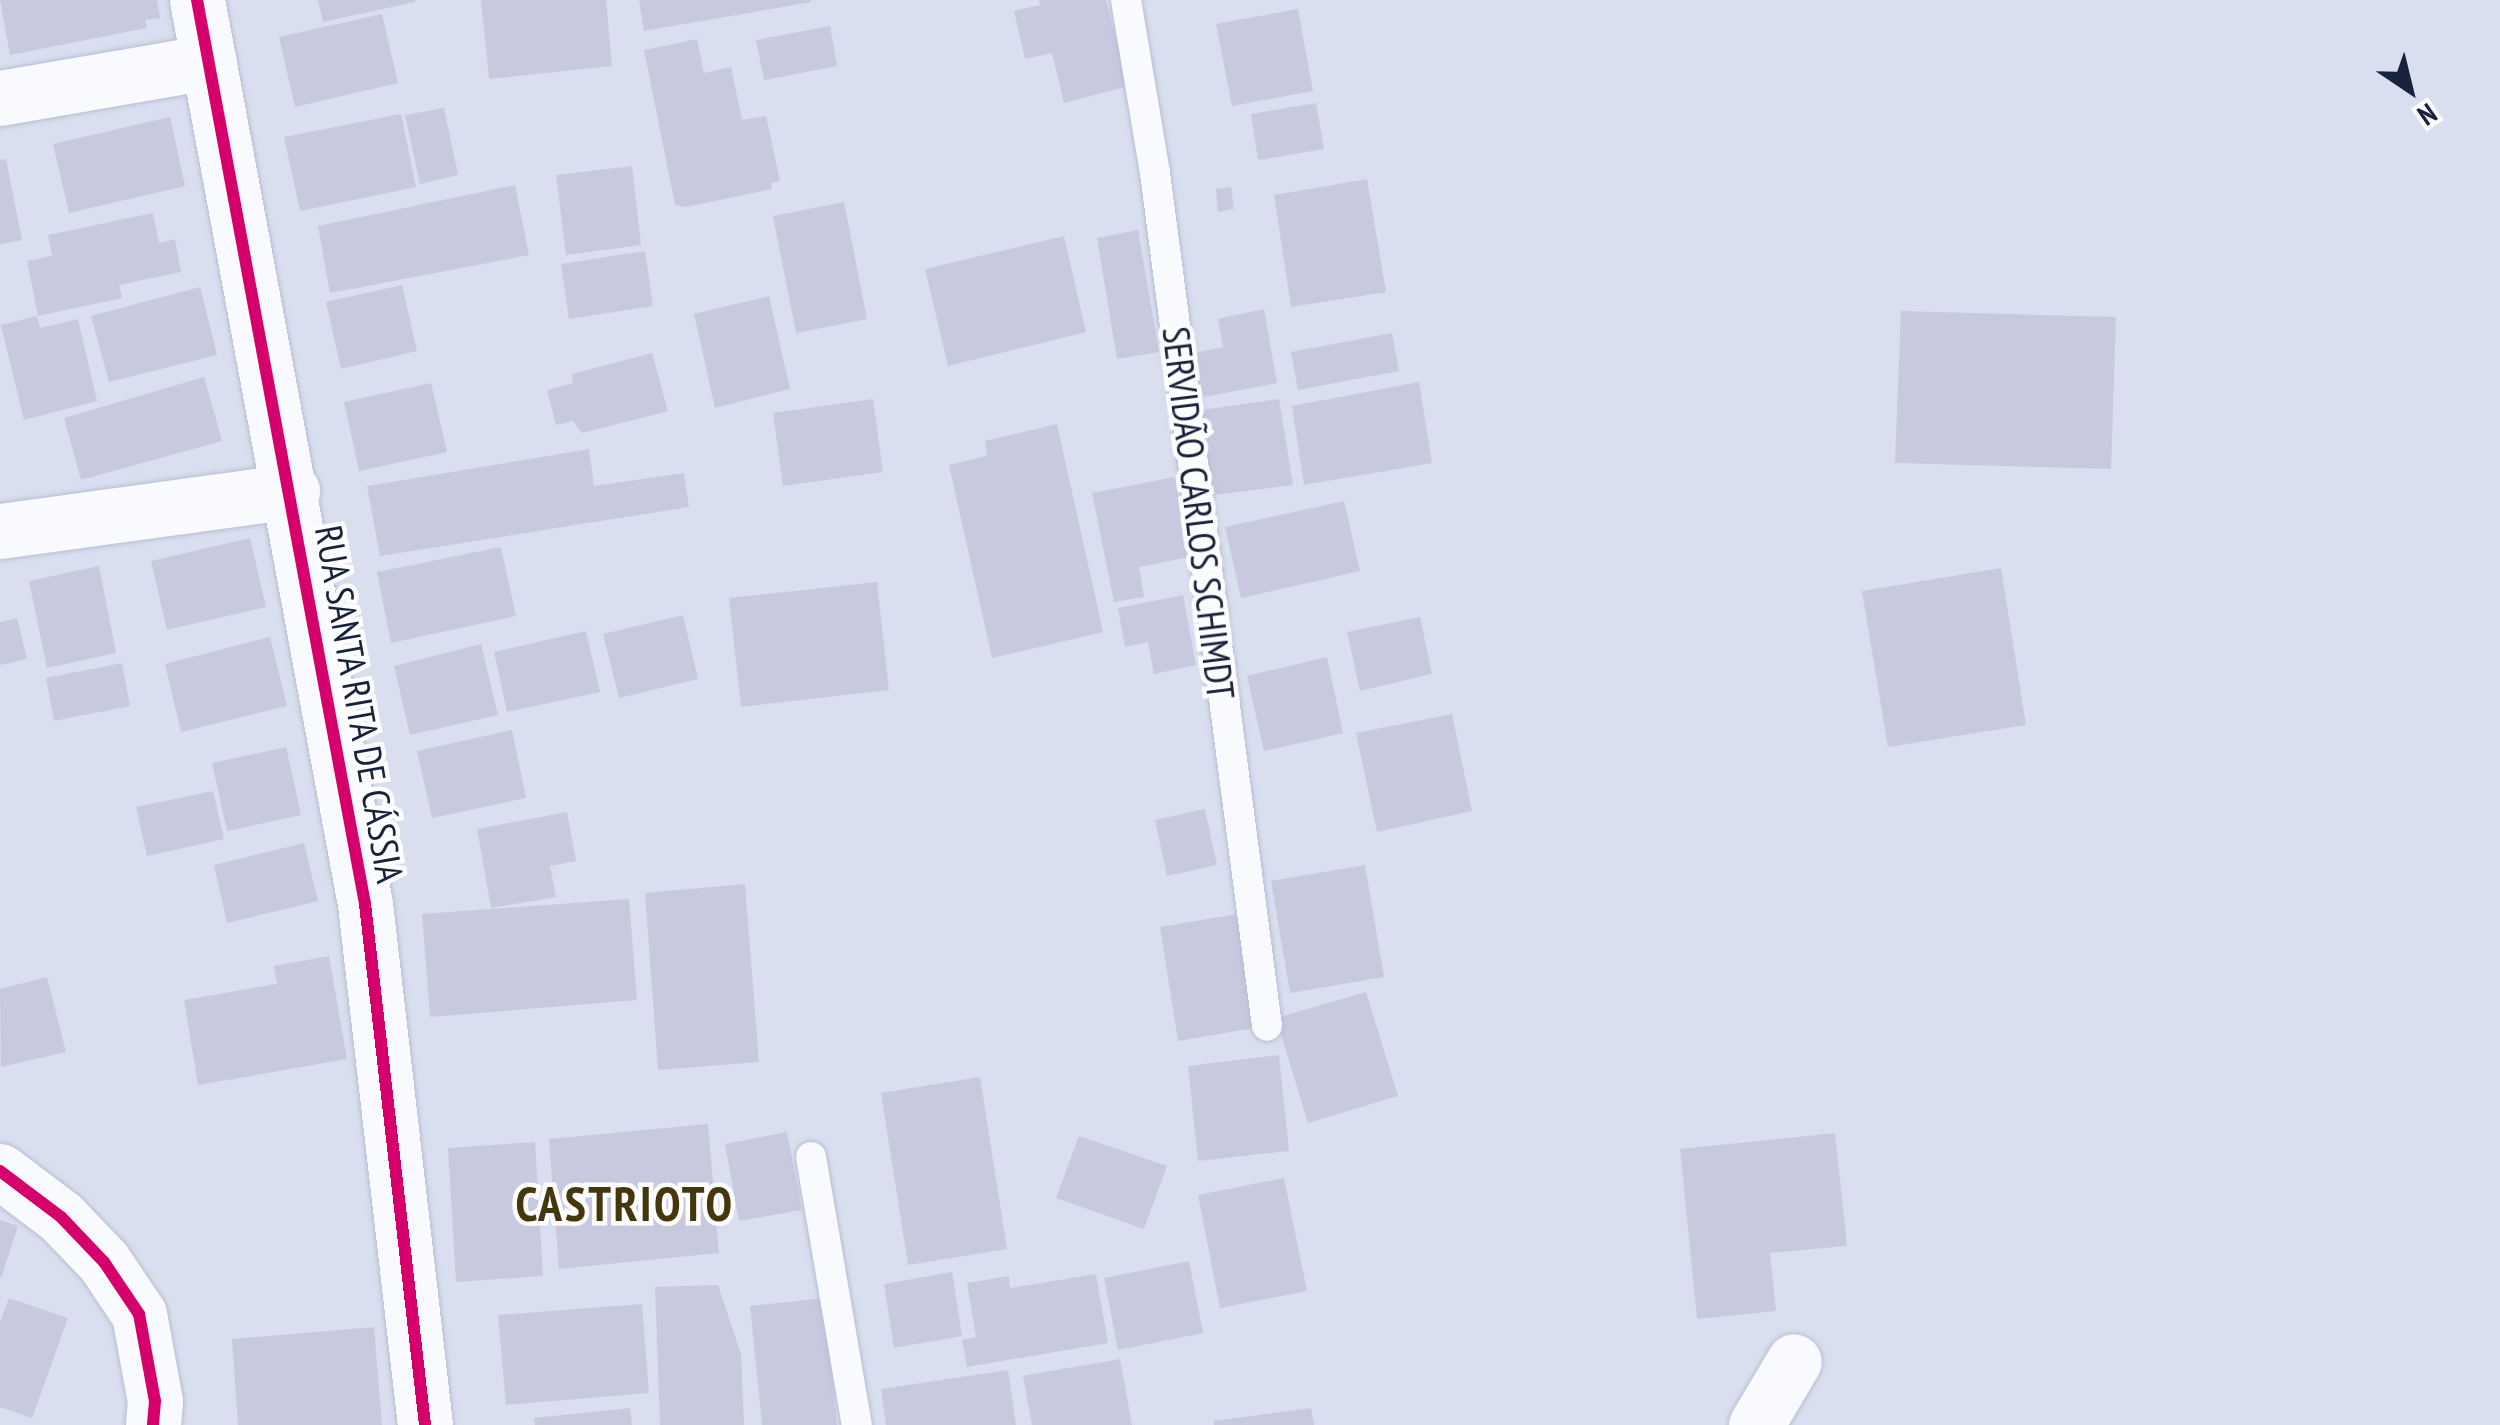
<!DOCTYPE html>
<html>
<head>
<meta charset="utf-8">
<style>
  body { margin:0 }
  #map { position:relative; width:2500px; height:1425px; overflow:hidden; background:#d9dfef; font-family:"PT Sans Narrow",sans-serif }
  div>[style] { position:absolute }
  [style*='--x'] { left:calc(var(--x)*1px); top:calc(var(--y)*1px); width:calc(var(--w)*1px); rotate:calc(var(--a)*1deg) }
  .building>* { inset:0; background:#c8c9df }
  .roads { filter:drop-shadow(0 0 2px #b7bed3) drop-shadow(0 0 2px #b7bed3) }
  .lane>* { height:30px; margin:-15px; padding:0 15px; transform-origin:15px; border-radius:15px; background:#f9fafd }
  .street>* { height:55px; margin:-27.5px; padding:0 27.5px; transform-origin:27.5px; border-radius:27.5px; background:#f9fafd }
  .cycleway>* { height:12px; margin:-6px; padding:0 6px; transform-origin:6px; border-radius:6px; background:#d6006c }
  span { translate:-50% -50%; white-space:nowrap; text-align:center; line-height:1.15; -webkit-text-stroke:9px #fdfdfd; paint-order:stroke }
  .street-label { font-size:38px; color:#19223c }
  .district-label { font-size:48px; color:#44360d; font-weight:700; letter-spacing:2.5px }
  .north { position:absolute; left:2360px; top:40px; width:100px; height:100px; -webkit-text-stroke:8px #fdfdfd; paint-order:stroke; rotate:145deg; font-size:28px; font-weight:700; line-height:40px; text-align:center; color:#19223c }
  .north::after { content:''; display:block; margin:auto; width:35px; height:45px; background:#19223c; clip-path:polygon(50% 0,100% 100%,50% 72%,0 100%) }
</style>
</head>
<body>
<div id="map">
  <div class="building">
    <div style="clip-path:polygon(0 0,157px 0,160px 18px,145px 20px,147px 28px,10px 55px)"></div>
    <div style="clip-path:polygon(318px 0,415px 0,415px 2px,323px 22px)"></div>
    <div style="clip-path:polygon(481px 0,606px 0,612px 66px,489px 79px)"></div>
    <div style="clip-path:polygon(639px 0,810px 0,811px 2px,644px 31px)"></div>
    <div style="clip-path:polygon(1039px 0,1106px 0,1128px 86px,1064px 103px,1052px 53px,1025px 59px,1014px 11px,1040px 5px)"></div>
    <div style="clip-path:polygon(1298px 9px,1313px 91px,1232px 106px,1216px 24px)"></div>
    <div style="clip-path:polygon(382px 14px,398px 83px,295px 107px,279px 37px)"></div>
    <div style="clip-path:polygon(830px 26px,837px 66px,764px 80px,756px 40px)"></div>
    <div style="clip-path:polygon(697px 39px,704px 73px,731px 67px,742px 120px,766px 116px,780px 181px,771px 183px,772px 189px,686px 207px,675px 205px,644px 50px)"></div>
    <div style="clip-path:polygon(1316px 103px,1324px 149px,1258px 160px,1251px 114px)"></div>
    <div style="clip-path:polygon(444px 108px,458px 175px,420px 184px,405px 115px)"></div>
    <div style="clip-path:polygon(401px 114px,416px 187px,300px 211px,284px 137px)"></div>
    <div style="clip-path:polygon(170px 117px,185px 186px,69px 213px,53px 144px)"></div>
    <div style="clip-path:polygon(6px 159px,22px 240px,0 244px,0 160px)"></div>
    <div style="clip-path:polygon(632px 166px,641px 245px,566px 255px,556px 175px)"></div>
    <div style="clip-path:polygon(1367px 179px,1386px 292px,1291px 307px,1274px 195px)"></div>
    <div style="clip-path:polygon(515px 185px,529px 255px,330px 293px,318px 226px)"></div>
    <div style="clip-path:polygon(1231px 187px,1234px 209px,1218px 212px,1216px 189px)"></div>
    <div style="clip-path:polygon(844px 202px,867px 319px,796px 333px,773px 216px)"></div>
    <div style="clip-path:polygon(153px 213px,159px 243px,175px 239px,181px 272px,119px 285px,122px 298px,38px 316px,27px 261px,52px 256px,48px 235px)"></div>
    <div style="clip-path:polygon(1138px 230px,1159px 352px,1117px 359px,1097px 238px)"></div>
    <div style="clip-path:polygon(1064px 236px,1086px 332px,948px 366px,925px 269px)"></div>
    <div style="clip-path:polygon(645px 251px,653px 306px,569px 319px,561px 264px)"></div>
    <div style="clip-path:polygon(402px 285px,417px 351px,341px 369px,326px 302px)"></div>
    <div style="clip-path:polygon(200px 287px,217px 355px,109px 382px,91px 316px)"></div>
    <div style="clip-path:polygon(769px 296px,790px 389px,715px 408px,694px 314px)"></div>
    <div style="clip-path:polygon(1264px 309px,1277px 383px,1193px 399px,1185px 355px,1223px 347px,1218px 319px)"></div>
    <div style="clip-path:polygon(1901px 311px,2116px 317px,2111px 469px,1895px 463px)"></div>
    <div style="clip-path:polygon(37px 316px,40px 328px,78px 319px,97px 401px,24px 420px,1px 325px)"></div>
    <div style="clip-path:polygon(1392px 333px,1399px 371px,1298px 390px,1291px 352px)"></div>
    <div style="clip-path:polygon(652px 353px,668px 411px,582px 433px,573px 421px,556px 425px,547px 390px,573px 383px,572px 374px)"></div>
    <div style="clip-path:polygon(204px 377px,222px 441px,81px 480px,64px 418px)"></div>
    <div style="clip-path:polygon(1419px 382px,1432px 463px,1304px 485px,1292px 406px)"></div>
    <div style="clip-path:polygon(431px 383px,447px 452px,359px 471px,344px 402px)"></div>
    <div style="clip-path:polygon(873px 399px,883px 472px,783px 486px,773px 413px)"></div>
    <div style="clip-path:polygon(1279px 399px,1293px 485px,1205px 496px,1195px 411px)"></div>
    <div style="clip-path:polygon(1057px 424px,1103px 632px,992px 658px,949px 465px,987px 456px,985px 441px)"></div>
    <div style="clip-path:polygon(589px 449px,594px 486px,684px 473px,689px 507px,380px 556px,367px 486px)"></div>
    <div style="clip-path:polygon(1175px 477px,1190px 557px,1139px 567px,1144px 597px,1114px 602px,1092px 493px)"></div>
    <div style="clip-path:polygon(1344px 501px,1360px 571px,1241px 598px,1225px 527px)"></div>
    <div style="clip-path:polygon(250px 538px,266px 607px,167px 630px,151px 561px)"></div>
    <div style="clip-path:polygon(501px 547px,516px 616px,391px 643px,377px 572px)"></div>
    <div style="clip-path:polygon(99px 566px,116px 653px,47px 668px,29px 581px)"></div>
    <div style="clip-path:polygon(2001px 568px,2026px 725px,1888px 747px,1862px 591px)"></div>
    <div style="clip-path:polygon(877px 582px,889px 690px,741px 707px,729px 598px)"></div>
    <div style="clip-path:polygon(1183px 595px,1196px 665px,1154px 674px,1148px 642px,1125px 647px,1118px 608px)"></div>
    <div style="clip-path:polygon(683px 615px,698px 679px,619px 698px,603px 634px)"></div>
    <div style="clip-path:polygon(1420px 617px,1432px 674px,1360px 691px,1347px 632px)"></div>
    <div style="clip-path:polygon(17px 618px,27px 659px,0 665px,0 622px)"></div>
    <div style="clip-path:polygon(586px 631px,600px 692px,507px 712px,494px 652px)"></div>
    <div style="clip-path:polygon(270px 637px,287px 706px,181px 732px,165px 664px)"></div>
    <div style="clip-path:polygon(481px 644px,498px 715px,410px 735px,394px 666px)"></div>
    <div style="clip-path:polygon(1327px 657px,1343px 733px,1264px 751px,1247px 676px)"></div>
    <div style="clip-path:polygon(122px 663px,130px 706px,54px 721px,46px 678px)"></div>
    <div style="clip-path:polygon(1452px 714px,1472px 811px,1377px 832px,1356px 733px)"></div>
    <div style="clip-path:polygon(512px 730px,526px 798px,432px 818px,417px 751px)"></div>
    <div style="clip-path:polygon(286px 747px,301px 815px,227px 831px,212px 763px)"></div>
    <div style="clip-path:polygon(213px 791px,224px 839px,147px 856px,136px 807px)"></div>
    <div style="clip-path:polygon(1205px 809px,1217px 865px,1167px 876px,1155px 820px)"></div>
    <div style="clip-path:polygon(567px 812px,576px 861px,550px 866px,556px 897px,491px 908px,477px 829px)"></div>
    <div style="clip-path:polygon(304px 843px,318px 901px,227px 923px,214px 865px)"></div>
    <div style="clip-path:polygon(1365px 865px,1384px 977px,1290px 993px,1271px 881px)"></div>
    <div style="clip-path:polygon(745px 884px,759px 1062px,658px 1070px,645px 893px)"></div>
    <div style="clip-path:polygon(629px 899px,637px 1000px,430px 1017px,422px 914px)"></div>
    <div style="clip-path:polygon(1243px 913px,1260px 1027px,1178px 1041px,1160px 927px)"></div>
    <div style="clip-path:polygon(329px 956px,347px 1059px,198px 1085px,184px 1000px,277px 984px,274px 966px)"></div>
    <div style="clip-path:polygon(47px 977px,66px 1052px,1px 1067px,0 989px)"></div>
    <div style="clip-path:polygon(1366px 992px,1398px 1096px,1308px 1123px,1276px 1018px)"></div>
    <div style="clip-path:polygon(1279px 1055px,1289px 1151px,1198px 1161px,1188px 1066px)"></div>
    <div style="clip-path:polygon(980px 1077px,1007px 1249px,908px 1265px,881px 1093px)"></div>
    <div style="clip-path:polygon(708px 1124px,719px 1253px,559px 1269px,549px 1139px)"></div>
    <div style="clip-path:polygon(787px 1132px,802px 1210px,739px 1221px,725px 1144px)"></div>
    <div style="clip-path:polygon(1835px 1133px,1847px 1246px,1770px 1253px,1776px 1311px,1697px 1319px,1680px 1149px)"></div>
    <div style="clip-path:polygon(1079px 1136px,1167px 1166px,1144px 1229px,1056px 1198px)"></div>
    <div style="clip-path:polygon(535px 1142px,543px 1276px,456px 1282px,448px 1148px)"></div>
    <div style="clip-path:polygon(1284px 1178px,1307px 1291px,1220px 1308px,1198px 1195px)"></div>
    <div style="clip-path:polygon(0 1220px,18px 1226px,1px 1278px,0 1278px)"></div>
    <div style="clip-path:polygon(1189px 1261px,1203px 1333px,1118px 1350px,1104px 1278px)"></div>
    <div style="clip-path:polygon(952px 1272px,962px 1336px,894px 1348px,884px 1284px)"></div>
    <div style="clip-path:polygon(1096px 1274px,1108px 1343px,967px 1367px,962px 1340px,976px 1337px,967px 1283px,1009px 1276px,1010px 1288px)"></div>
    <div style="clip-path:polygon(718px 1285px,741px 1354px,744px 1425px,660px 1425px,655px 1287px)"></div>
    <div style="clip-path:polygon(9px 1298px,68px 1318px,32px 1418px,0 1407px,0 1322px)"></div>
    <div style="clip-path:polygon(824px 1298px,837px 1425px,762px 1425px,750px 1306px)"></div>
    <div style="clip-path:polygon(642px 1304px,649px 1393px,506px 1405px,498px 1315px)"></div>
    <div style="clip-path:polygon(374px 1327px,382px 1425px,238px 1425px,232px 1339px)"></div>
    <div style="clip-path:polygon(1120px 1359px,1132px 1425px,1032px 1425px,1023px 1376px)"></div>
    <div style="clip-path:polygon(1008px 1370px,1016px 1425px,886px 1425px,881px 1389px)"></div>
    <div style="clip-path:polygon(630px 1408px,632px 1425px,535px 1425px,534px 1418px)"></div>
    <div style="clip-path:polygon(1311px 1408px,1314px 1425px,1214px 1425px,1214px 1421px)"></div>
  </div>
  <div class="roads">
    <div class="lane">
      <div style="--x:1126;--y:0;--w:175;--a:80.5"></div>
      <div style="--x:1155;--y:173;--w:860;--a:82.52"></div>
      <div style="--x:811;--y:1157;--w:272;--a:80.3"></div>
    </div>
    <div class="street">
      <div style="--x:197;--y:0;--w:919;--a:79.47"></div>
      <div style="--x:365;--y:904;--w:524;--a:83.43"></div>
      <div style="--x:0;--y:98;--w:212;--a:-9.8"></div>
      <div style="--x:0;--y:531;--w:295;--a:-7.8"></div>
      <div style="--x:0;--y:1171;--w:76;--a:37"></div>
      <div style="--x:61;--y:1217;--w:62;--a:46.3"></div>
      <div style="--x:104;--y:1262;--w:63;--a:56.1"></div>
      <div style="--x:139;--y:1314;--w:88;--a:79.6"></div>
      <div style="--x:155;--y:1401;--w:24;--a:95"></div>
      <div style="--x:1756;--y:1425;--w:74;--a:-59.3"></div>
    </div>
  </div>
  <div class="cycleway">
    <div style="--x:197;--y:0;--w:919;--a:79.47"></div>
    <div style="--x:365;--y:904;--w:524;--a:83.43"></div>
    <div style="--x:0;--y:1171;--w:76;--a:37"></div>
    <div style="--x:61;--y:1217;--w:62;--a:46.3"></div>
    <div style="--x:104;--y:1262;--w:63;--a:56.1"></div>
    <div style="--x:139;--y:1314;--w:88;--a:79.6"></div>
    <div style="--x:155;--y:1401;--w:24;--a:95"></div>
  </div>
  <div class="street-label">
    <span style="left:1199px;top:513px;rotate:83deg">SERVIDÃO CARLOS SCHIMDT</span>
    <span style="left:360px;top:704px;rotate:80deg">RUA SANTA RITA DE CÁSSIA</span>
  </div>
  <div class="district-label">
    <span style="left:625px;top:1204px">CASTRIOTO</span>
  </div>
  <div class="north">N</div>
</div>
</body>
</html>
